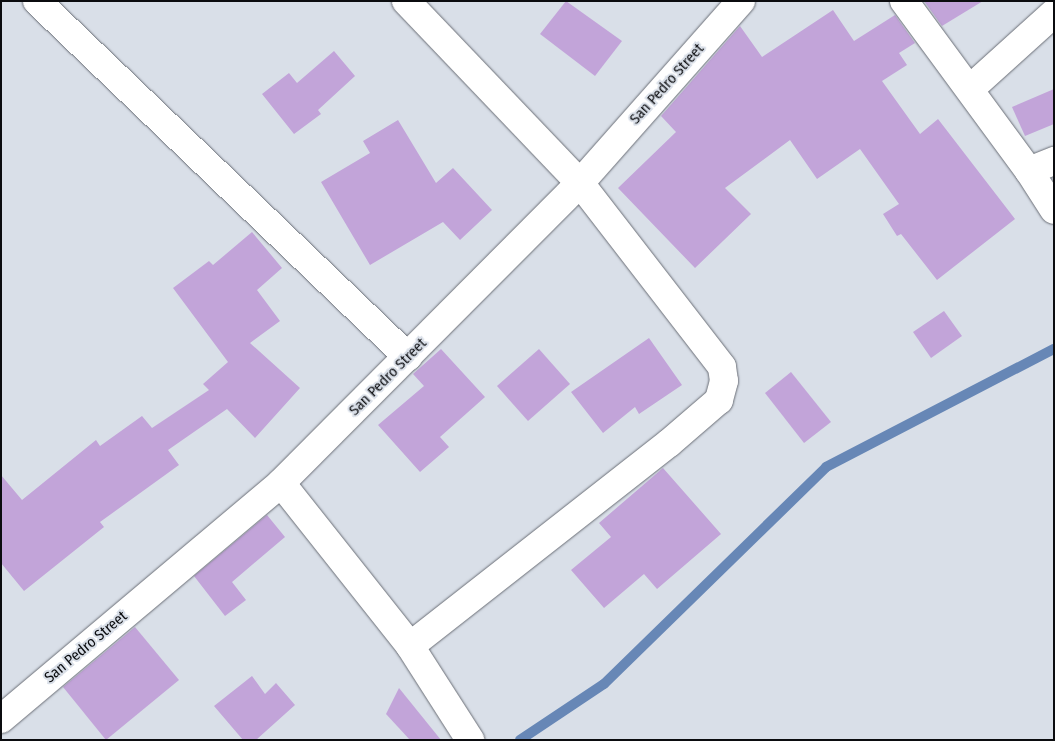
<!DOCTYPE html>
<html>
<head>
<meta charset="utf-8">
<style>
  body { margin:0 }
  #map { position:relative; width:1055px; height:741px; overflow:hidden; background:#d9dfe8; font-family:"Fira Sans Condensed",sans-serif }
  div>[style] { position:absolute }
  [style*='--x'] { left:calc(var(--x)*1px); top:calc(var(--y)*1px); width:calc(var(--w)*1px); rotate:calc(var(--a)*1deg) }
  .stream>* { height:10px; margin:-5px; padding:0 5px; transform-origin:5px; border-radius:5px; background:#6787b6 }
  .building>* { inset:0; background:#c2a4d9 }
  .roads { filter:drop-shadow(0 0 1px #6a6e76) drop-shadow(0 0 1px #6a6e76) }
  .minor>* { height:28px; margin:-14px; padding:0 14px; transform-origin:14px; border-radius:14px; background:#fff }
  span { translate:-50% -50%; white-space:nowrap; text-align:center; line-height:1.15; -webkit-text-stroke:4px #d9dfe8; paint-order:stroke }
  .street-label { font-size:15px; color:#0b0c0f }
  .frame { position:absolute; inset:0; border:2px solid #0b0c0f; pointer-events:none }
</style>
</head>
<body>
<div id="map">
  <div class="stream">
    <div style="--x:520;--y:740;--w:101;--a:-33.7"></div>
    <div style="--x:604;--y:684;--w:310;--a:-44.3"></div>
    <div style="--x:826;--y:467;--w:257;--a:-27.4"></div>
  </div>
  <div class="building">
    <div style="clip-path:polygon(566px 1px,622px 41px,595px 76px,540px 34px)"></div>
    <div style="clip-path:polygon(924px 1px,983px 1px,942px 26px)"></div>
    <div style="clip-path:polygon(833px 10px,854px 41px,895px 15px,915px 43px,899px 53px,907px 65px,882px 81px,920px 134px,938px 119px,1015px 219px,937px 280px,901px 234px,897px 236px,883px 214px,899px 204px,860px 149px,817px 179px,790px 140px,725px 188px,751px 214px,695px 268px,618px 188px,676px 132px,661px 116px,740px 26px,762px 57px)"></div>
    <div style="clip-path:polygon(334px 51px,355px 76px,318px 110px,321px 114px,294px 134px,262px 94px,289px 73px,297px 83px)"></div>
    <div style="clip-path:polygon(1054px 89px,1054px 124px,1025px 136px,1012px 107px)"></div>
    <div style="clip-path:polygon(398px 120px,436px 183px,453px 168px,492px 210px,460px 240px,443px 222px,370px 265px,321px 182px,370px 153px,363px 141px)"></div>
    <div style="clip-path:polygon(252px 232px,282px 268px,257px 290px,280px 321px,250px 343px,300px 388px,255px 438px,227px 409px,168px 450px,179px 465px,100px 522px,104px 527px,24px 591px,1px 563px,1px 475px,22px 500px,96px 440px,100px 446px,142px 416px,152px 428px,209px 390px,203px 384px,228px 362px,173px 288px,209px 261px,213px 265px)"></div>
    <div style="clip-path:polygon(944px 311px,962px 336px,931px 358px,913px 332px)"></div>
    <div style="clip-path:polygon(649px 338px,682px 385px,639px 414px,635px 407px,603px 433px,571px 392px)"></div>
    <div style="clip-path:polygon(441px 349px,485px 397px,440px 437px,449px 447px,420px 472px,378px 425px,424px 386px,413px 374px)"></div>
    <div style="clip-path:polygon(539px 349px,570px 384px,528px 421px,497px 386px)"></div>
    <div style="clip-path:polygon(791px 372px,831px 422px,804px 443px,765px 393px)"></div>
    <div style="clip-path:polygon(663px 468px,721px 534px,657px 589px,644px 574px,604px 608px,571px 570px,611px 537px,599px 523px)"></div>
    <div style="clip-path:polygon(267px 515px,285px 537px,232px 582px,246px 600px,225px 616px,194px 576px)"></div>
    <div style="clip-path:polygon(135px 627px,179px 680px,106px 740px,63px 687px)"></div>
    <div style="clip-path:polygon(252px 676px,265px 694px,276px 683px,295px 705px,256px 740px,243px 740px,214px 706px)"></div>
    <div style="clip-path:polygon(399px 688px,441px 740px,410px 740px,386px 714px)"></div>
  </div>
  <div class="roads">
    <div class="minor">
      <div style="--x:37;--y:1;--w:514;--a:43.82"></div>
      <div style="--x:406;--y:1;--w:252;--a:46.3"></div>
      <div style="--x:580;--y:183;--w:232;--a:52.3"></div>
      <div style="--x:722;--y:367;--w:14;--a:82"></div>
      <div style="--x:724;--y:381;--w:20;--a:105"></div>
      <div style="--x:719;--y:400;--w:66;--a:139.3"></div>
      <div style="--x:669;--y:443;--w:329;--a:141.9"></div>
      <div style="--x:904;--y:1;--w:211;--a:53.7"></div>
      <div style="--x:1029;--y:171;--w:46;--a:57.3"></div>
      <div style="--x:970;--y:89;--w:113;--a:-42.1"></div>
      <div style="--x:1029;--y:171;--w:27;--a:-22"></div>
      <div style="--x:281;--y:483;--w:208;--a:51.6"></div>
      <div style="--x:410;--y:646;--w:112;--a:57.4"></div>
      <div style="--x:1;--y:719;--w:366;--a:-40.1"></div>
      <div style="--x:281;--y:483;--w:424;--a:-45.1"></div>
      <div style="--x:580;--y:183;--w:243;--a:-48.5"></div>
    </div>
  </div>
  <div class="street-label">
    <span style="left:667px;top:84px;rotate:-48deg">San Pedro Street</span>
    <span style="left:388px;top:377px;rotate:-45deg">San Pedro Street</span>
    <span style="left:86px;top:647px;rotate:-40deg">San Pedro Street</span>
  </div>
  <div class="frame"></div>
</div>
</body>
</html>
